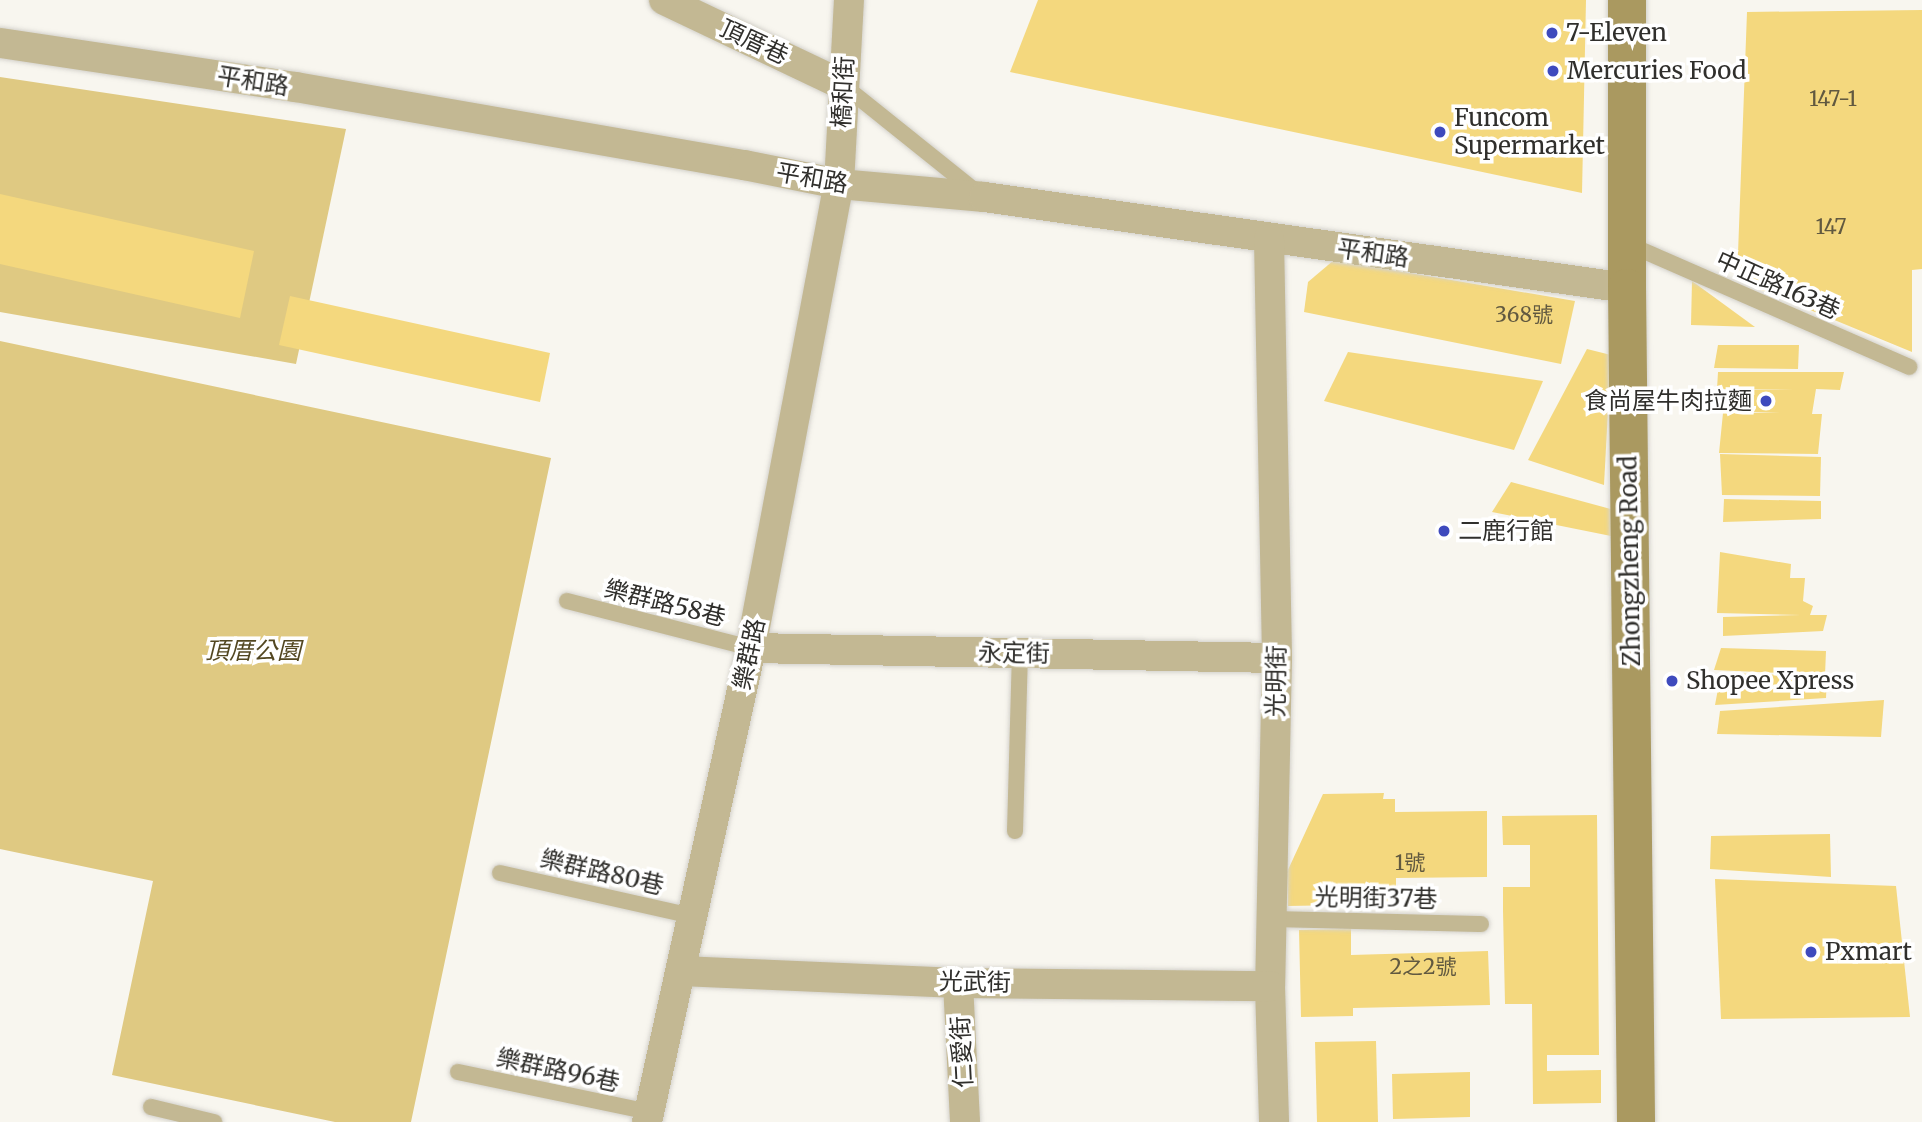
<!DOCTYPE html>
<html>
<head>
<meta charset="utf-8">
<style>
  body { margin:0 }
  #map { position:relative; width:1922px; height:1122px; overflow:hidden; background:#f8f6ef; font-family:Merriweather,"Noto Sans TC",serif }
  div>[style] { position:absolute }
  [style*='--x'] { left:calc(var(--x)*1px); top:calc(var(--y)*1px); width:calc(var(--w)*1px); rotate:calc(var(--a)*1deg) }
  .green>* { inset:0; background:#dfc982 }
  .building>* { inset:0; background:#f4d87e }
  .roads { filter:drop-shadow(0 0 2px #d4d2cc) drop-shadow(0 0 2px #d4d2cc) }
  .lane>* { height:16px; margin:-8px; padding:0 8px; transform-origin:8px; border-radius:8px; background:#c3b893 }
  .street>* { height:30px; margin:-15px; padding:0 15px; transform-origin:15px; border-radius:15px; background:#c3b893 }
  .secondary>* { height:38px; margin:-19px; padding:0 19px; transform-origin:19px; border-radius:19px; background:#aa9960 }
  .dots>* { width:19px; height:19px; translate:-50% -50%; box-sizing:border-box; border:4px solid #fff; border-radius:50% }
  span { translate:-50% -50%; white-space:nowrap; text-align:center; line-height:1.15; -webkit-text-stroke:7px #fff; paint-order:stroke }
  .number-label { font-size:21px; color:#615940 }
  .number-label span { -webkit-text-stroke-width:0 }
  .poi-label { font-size:24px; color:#302f2c }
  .left { translate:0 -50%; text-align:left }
  .right { translate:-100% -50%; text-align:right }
  .street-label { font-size:24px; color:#302f2c }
  .park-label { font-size:24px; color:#534721; font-style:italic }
</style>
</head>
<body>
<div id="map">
  <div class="green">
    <div style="clip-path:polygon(0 77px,346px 129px,296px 364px,0 312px)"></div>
    <div style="clip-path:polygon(0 341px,551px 458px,411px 1122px,335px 1122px,112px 1075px,153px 881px,0 849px)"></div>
  </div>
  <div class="building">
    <div style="clip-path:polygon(1038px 0,1586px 0,1582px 193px,1010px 72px)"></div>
    <div style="clip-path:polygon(1922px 10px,1922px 269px,1912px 270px,1912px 352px,1737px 280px,1747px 12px)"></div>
    <div style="clip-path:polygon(0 194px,254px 251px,240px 318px,0 264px)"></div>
    <div style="clip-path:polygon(1334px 260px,1575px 301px,1561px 364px,1304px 312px,1308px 282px)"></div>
    <div style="clip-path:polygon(1692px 281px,1755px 327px,1691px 325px)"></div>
    <div style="clip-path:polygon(290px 296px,550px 353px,540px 402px,279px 345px)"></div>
    <div style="clip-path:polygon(1718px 345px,1799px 345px,1798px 369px,1714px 368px)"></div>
    <div style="clip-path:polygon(1587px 349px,1611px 355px,1604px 485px,1528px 460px)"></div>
    <div style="clip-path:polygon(1348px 352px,1543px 381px,1514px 450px,1324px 401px)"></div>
    <div style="clip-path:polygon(1718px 372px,1844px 372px,1840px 390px,1816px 389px,1812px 414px,1822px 414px,1818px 454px,1719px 453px,1723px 413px,1780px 413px,1717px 411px,1719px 390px,1794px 389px,1717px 389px)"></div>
    <div style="clip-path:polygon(1720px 454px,1821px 457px,1820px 496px,1722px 495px)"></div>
    <div style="clip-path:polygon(1511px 482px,1618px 511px,1616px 537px,1492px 512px)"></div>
    <div style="clip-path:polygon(1724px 499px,1821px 501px,1821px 519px,1723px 522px)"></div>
    <div style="clip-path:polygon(1720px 552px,1791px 564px,1790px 578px,1805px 578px,1803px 601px,1813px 606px,1810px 615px,1827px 615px,1823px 631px,1723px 636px,1723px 617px,1801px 615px,1717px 613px)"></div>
    <div style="clip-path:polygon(1721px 648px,1826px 651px,1825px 675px,1714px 670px)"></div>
    <div style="clip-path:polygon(1721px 673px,1827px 676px,1826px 698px,1715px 705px)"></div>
    <div style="clip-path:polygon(1884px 700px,1881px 737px,1717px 734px,1720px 711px)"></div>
    <div style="clip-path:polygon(1384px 793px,1383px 799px,1395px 799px,1395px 812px,1487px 811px,1487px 877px,1396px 878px,1396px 904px,1288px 906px,1287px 872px,1323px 794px)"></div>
    <div style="clip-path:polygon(1597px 815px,1599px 1055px,1547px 1055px,1547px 1071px,1601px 1070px,1601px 1103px,1533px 1104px,1532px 1004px,1505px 1004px,1503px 911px,1503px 887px,1530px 887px,1530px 845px,1503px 845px,1502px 816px)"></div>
    <div style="clip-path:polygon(1830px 834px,1831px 877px,1710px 869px,1711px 836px)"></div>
    <div style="clip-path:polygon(1715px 879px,1896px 886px,1910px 1017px,1721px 1019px)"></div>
    <div style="clip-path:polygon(1351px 929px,1351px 955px,1488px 951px,1490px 1005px,1353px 1008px,1353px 1016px,1301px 1017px,1299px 930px)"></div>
    <div style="clip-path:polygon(1376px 1041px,1378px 1122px,1317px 1122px,1315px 1042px)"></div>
    <div style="clip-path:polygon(1470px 1072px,1470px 1117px,1393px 1119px,1392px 1074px)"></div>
  </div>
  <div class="roads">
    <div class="lane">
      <div style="--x:843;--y:85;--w:173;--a:38.7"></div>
      <div style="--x:1628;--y:244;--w:307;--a:23.6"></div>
      <div style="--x:567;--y:601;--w:190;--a:14.3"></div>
      <div style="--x:1015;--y:831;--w:177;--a:-88.4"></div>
      <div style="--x:500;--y:873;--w:198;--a:12.6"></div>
      <div style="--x:1271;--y:919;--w:210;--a:1.4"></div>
      <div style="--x:458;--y:1072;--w:195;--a:11.8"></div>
      <div style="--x:151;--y:1107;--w:65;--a:13.4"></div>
    </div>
    <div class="street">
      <div style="--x:664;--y:0;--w:198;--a:25.4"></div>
      <div style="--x:0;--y:43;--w:299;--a:8.5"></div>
      <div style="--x:296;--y:87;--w:455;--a:9.9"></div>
      <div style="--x:744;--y:165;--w:97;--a:11.3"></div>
      <div style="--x:839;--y:184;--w:146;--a:5.1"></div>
      <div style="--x:984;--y:197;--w:649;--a:8.06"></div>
      <div style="--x:1269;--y:239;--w:419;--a:88.9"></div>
      <div style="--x:1277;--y:658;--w:328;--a:91.2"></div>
      <div style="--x:1270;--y:986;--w:136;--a:88.3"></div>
      <div style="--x:751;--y:648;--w:526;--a:1.09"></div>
      <div style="--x:681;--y:971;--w:277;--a:2.5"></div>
      <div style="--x:958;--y:983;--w:312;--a:0.6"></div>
      <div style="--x:958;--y:983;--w:139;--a:87.1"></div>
      <div style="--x:647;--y:1122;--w:485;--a:-77.6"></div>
      <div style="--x:751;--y:648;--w:472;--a:-79.3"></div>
      <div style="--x:839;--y:184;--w:184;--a:-86.9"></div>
    </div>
    <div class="secondary">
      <div style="--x:1627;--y:0;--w:288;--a:90"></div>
      <div style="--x:1627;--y:288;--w:834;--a:89.38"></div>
    </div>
  </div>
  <div class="dots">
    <div style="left:1552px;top:33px;background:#3e4abd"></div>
    <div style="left:1553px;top:71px;background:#3e4abd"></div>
    <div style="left:1440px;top:132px;background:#3e4abd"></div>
    <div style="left:1766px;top:401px;background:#3e4abd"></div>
    <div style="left:1444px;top:531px;background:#3e4abd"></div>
    <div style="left:1672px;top:681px;background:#3e4abd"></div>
    <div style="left:1811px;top:952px;background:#3e4abd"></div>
  </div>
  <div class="number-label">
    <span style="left:1833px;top:99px">147-1</span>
    <span style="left:1831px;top:227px">147</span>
    <span style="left:1524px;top:315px">368號</span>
    <span style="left:1410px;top:863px">1號</span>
    <span style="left:1423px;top:967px">2之2號</span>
  </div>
  <div class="poi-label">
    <span class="left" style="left:1566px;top:33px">7-Eleven</span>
    <span class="left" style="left:1567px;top:71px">Mercuries Food</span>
    <span class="left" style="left:1454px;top:132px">Funcom<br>Supermarket</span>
    <span class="right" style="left:1752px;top:401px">食尚屋牛肉拉麵</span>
    <span class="left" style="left:1458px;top:531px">二鹿行館</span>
    <span class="left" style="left:1686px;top:681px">Shopee Xpress</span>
    <span class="left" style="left:1825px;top:952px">Pxmart</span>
  </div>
  <div class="street-label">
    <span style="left:754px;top:42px;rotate:25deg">頂厝巷</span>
    <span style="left:253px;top:81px;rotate:9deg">平和路</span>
    <span style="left:843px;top:92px;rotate:-87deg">橋和街</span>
    <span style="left:812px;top:178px;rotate:10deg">平和路</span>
    <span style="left:1373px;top:253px;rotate:8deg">平和路</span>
    <span style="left:1778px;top:285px;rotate:24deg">中正路163巷</span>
    <span style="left:1630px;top:561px;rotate:-91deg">Zhongzheng Road</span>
    <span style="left:665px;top:603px;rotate:14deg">樂群路58巷</span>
    <span style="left:1014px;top:653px;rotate:1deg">永定街</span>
    <span style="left:749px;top:654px;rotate:-78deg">樂群路</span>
    <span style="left:1276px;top:681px;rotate:-89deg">光明街</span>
    <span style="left:602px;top:872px;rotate:13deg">樂群路80巷</span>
    <span style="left:1376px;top:898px;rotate:1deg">光明街37巷</span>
    <span style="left:975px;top:982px;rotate:1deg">光武街</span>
    <span style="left:962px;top:1052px;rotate:-93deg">仁愛街</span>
    <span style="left:558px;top:1070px;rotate:12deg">樂群路96巷</span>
  </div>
  <div class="park-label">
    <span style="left:253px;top:651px">頂厝公園</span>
  </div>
</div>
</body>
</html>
